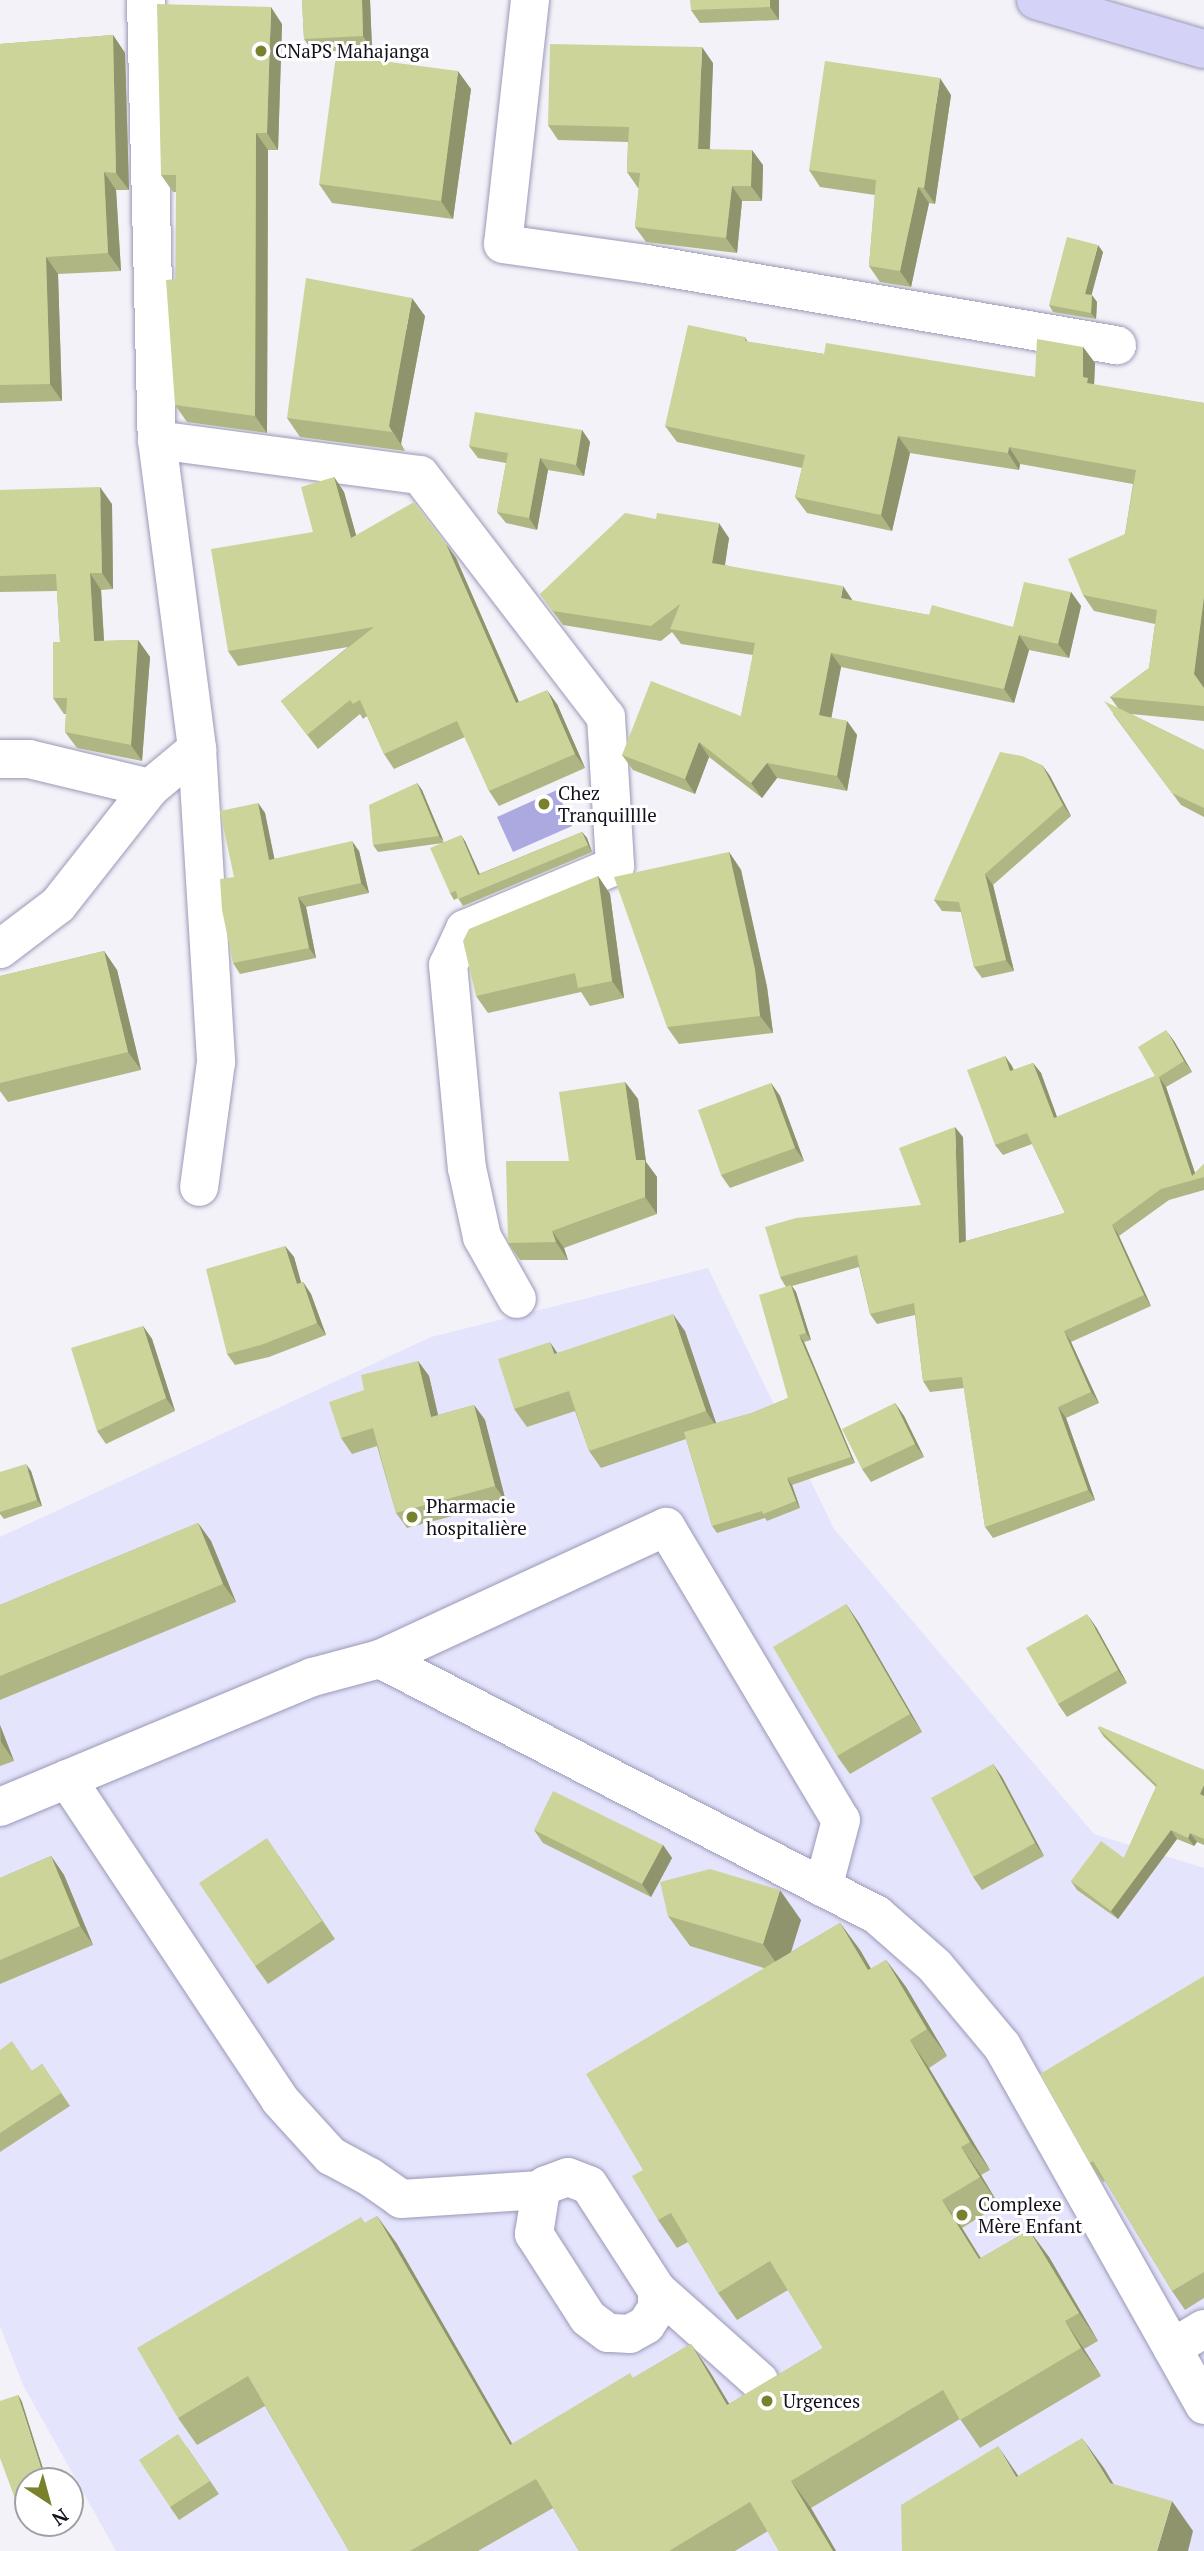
<!DOCTYPE html>
<html>
<head>
<meta charset="utf-8">
<style>
  body { margin:0 }
  #map { position:relative; width:1204px; height:2551px; overflow:hidden; background:#f3f2f9; font-family:"PT Serif",serif }
  div>[style] { position:absolute }
  [style*='--x'] { left:calc(var(--x)*1px); top:calc(var(--y)*1px); width:calc(var(--w)*1px); rotate:calc(var(--a)*1deg) }
  .built>* { inset:0; background:#e5e4fd }
  .water>* { inset:0; background:#aca9e0 }
  .roads { filter:drop-shadow(0 0 2px #9a99b7) drop-shadow(0 0 2px #9a99b7) }
  .minor>* { height:38px; margin:-19px; padding:0 19px; transform-origin:19px; border-radius:19px; background:#fff }
  .major>* { height:38px; margin:-19px; padding:0 19px; transform-origin:19px; border-radius:19px; background:#d4d3f7 }
  .wall>* { inset:0; background:#afb684 }
  .shaded-wall>* { inset:0; background:#8f946c }
  .building>* { inset:0; background:#ccd49a }
  .dots>* { width:19px; height:19px; translate:-50% -50%; box-sizing:border-box; border:4px solid #fff; border-radius:50% }
  span { translate:-50% -50%; white-space:nowrap; text-align:center; line-height:1.15; -webkit-text-stroke:6px #fff; paint-order:stroke }
  .poi-label { font-size:19px; color:#12111c }
  .left { translate:0 -50%; text-align:left }
  .north { position:absolute; left:14px; top:2467px; width:70px; height:70px; box-sizing:border-box; background:#fff; border:2px solid #a0a0a4; border-radius:50%; rotate:144deg; font-size:19px; font-weight:700; line-height:28px; text-align:center; color:#12111c }
  .north::after { content:''; display:block; margin:auto; width:24px; height:32px; background:#79812c; clip-path:polygon(50% 0,100% 100%,50% 72%,0 100%) }
</style>
</head>
<body>
<div id="map">
  <div class="built">
    <div style="clip-path:polygon(708px 1268px,834px 1529px,1094px 1834px,1204px 1868px,1204px 2551px,116px 2551px,23px 2385px,0 2326px,0 1537px,431px 1337px)"></div>
  </div>
  <div class="water">
    <div style="clip-path:polygon(557px 790px,572px 826px,513px 852px,497px 817px)"></div>
  </div>
  <div class="roads">
    <div class="minor">
      <div style="--x:146;--y:0;--w:440;--a:88.6"></div>
      <div style="--x:157;--y:440;--w:312;--a:82.6"></div>
      <div style="--x:197;--y:749;--w:314;--a:86.5"></div>
      <div style="--x:216;--y:1062;--w:126;--a:97.7"></div>
      <div style="--x:530;--y:0;--w:245;--a:96.3"></div>
      <div style="--x:503;--y:244;--w:144;--a:8"></div>
      <div style="--x:646;--y:264;--w:478;--a:9.8"></div>
      <div style="--x:157;--y:440;--w:265;--a:7.6"></div>
      <div style="--x:420;--y:475;--w:305;--a:52.5"></div>
      <div style="--x:606;--y:717;--w:149;--a:86.5"></div>
      <div style="--x:615;--y:866;--w:163;--a:157.2"></div>
      <div style="--x:465;--y:929;--w:40;--a:115"></div>
      <div style="--x:448;--y:965;--w:204;--a:84.7"></div>
      <div style="--x:467;--y:1168;--w:71;--a:77.7"></div>
      <div style="--x:482;--y:1237;--w:71;--a:60.6"></div>
      <div style="--x:0;--y:759;--w:29;--a:0"></div>
      <div style="--x:29;--y:759;--w:124;--a:13.5"></div>
      <div style="--x:0;--y:949;--w:73;--a:-37.2"></div>
      <div style="--x:58;--y:905;--w:149;--a:-51.8"></div>
      <div style="--x:150;--y:788;--w:61;--a:-39.7"></div>
      <div style="--x:380;--y:1659;--w:315;--a:-24.8"></div>
      <div style="--x:666;--y:1527;--w:341;--a:59.2"></div>
      <div style="--x:841;--y:1820;--w:70;--a:104.8"></div>
      <div style="--x:67;--y:1779;--w:385;--a:56.4"></div>
      <div style="--x:280;--y:2100;--w:76;--a:47.7"></div>
      <div style="--x:331;--y:2156;--w:44;--a:28.3"></div>
      <div style="--x:370;--y:2177;--w:38;--a:35"></div>
      <div style="--x:401;--y:2199;--w:140;--a:-3.7"></div>
      <div style="--x:0;--y:1807;--w:339;--a:-22.6"></div>
      <div style="--x:313;--y:1677;--w:69;--a:-15"></div>
      <div style="--x:380;--y:1659;--w:559;--a:27.25"></div>
      <div style="--x:877;--y:1915;--w:77;--a:41.3"></div>
      <div style="--x:935;--y:1966;--w:104;--a:50.1"></div>
      <div style="--x:1002;--y:2046;--w:412;--a:60.6"></div>
      <div style="--x:568;--y:2177;--w:22;--a:21"></div>
      <div style="--x:589;--y:2185;--w:125;--a:57.1"></div>
      <div style="--x:657;--y:2290;--w:18;--a:90"></div>
      <div style="--x:657;--y:2308;--w:20;--a:123"></div>
      <div style="--x:646;--y:2325;--w:18;--a:151"></div>
      <div style="--x:630;--y:2334;--w:22;--a:-177"></div>
      <div style="--x:608;--y:2333;--w:25;--a:-143"></div>
      <div style="--x:588;--y:2318;--w:100;--a:-122.7"></div>
      <div style="--x:534;--y:2234;--w:45;--a:-81"></div>
      <div style="--x:541;--y:2190;--w:7;--a:-45"></div>
      <div style="--x:546;--y:2185;--w:23;--a:-20"></div>
      <div style="--x:657;--y:2290;--w:137;--a:41.7"></div>
      <div style="--x:1172;--y:2348;--w:37;--a:-31"></div>
    </div>
    <div class="major">
      <div style="--x:1036;--y:0;--w:175;--a:16.3"></div>
    </div>
  </div>
  <div class="wall">
    <div style="clip-path:polygon(302px 0,370px 0,372px 49px,313px 52px,304px 39px)"></div>
    <div style="clip-path:polygon(779px 0,779px 20px,700px 23px,691px 10px)"></div>
    <div style="clip-path:polygon(282px 24px,278px 150px,268px 150px,267px 433px,187px 422px,175px 405px,176px 192px,173px 192px,161px 175px)"></div>
    <div style="clip-path:polygon(113px 35px,125px 53px,129px 190px,116px 190px,121px 271px,58px 274px,62px 401px,0 403px,0 44px)"></div>
    <div style="clip-path:polygon(713px 63px,710px 149px,763px 165px,762px 201px,742px 201px,737px 253px,646px 242px,635px 227px,639px 188px,638px 188px,627px 172px,628px 142px,558px 140px,548px 125px)"></div>
    <div style="clip-path:polygon(471px 89px,453px 219px,332px 203px,319px 184px)"></div>
    <div style="clip-path:polygon(951px 95px,935px 204px,929px 203px,911px 287px,880px 282px,869px 266px,875px 195px,820px 187px,809px 170px)"></div>
    <div style="clip-path:polygon(1103px 252px,1091px 295px,1097px 302px,1096px 319px,1053px 312px,1049px 305px)"></div>
    <div style="clip-path:polygon(425px 316px,401px 444px,405px 451px,300px 437px,287px 418px)"></div>
    <div style="clip-path:polygon(745px 337px,748px 342px,824px 354px,1035px 377px,1083px 347px,1095px 363px,1094px 385px,1204px 403px,1204px 721px,1131px 714px,1204px 750px,1204px 817px,1181px 805px,1113px 714px,1118px 708px,1110px 697px,1149px 668px,1155px 624px,1094px 611px,1083px 595px,1125px 534px,1133px 484px,1020px 464px,1019px 470px,910px 453px,892px 531px,807px 513px,795px 497px,802px 468px,677px 442px,665px 426px)"></div>
    <div style="clip-path:polygon(582px 430px,590px 442px,584px 476px,548px 470px,537px 530px,506px 523px,497px 512px,506px 463px,478px 458px,469px 446px)"></div>
    <div style="clip-path:polygon(334px 477px,344px 492px,356px 535px,446px 544px,456px 558px,519px 702px,557px 704px,585px 768px,499px 806px,489px 791px,465px 737px,394px 769px,384px 754px,367px 716px,363px 719px,360px 714px,318px 749px,281px 701px,348px 647px,238px 666px,228px 651px,313px 532px)"></div>
    <div style="clip-path:polygon(0 490px,112px 504px,113px 589px,101px 590px,104px 641px,138px 640px,150px 657px,142px 761px,77px 748px,65px 732px,66px 714px,64px 714px,53px 698px,60px 642px,57px 591px,0 592px)"></div>
    <div style="clip-path:polygon(656px 519px,729px 538px,725px 565px,853px 601px,929px 615px,1013px 627px,1071px 592px,1081px 606px,1069px 658px,1029px 650px,1014px 703px,841px 667px,831px 718px,847px 721px,857px 735px,847px 791px,777px 778px,762px 798px,709px 757px,695px 794px,633px 770px,622px 755px,741px 716px,753px 655px,681px 644px,672px 632px,661px 641px,563px 625px,540px 594px)"></div>
    <div style="clip-path:polygon(1042px 765px,1050px 776px,1071px 816px,993px 885px,1014px 971px,982px 978px,974px 967px,961px 912px,942px 911px,934px 900px)"></div>
    <div style="clip-path:polygon(417px 783px,422px 790px,443px 842px,465px 841px,479px 874px,582px 832px,587px 838px,592px 852px,463px 906px,458px 898px,454px 900px,450px 893px,443px 843px,378px 852px,373px 845px)"></div>
    <div style="clip-path:polygon(258px 803px,265px 813px,274px 859px,359px 851px,369px 893px,306px 907px,316px 958px,240px 974px,233px 963px,234px 877px)"></div>
    <div style="clip-path:polygon(729px 852px,741px 870px,767px 987px,773px 1033px,679px 1044px,667px 1027px)"></div>
    <div style="clip-path:polygon(598px 876px,610px 894px,624px 998px,590px 1006px,581px 992px,488px 1013px,476px 996px)"></div>
    <div style="clip-path:polygon(104px 951px,117px 970px,141px 1070px,8px 1102px,0 1091px,0 976px)"></div>
    <div style="clip-path:polygon(1174px 1041px,1192px 1072px,1166px 1087px,1195px 1173px,1204px 1164px,1204px 1190px,1169px 1200px,1119px 1236px,1151px 1306px,1071px 1342px,1099px 1403px,1066px 1418px,1095px 1500px,993px 1538px,985px 1527px,964px 1388px,930px 1392px,923px 1381px,915px 1315px,877px 1324px,870px 1314px,859px 1267px,792px 1286px,796px 1292px,811px 1340px,804px 1342px,855px 1463px,792px 1485px,800px 1508px,767px 1521px,765px 1518px,717px 1533px,712px 1526px,686px 1439px,601px 1468px,589px 1451px,575px 1411px,527px 1427px,514px 1409px,557px 1353px,685px 1331px,716px 1423px,752px 1413px,788px 1398px,786px 1287px,780px 1277px,921px 1205px,963px 1137px,966px 1241px,1065px 1213px,1032px 1144px,1003px 1155px,995px 1145px,1005px 1056px,1014px 1070px,1033px 1063px,1041px 1073px,1057px 1117px,1155px 1076px)"></div>
    <div style="clip-path:polygon(625px 1082px,638px 1099px,646px 1162px,657px 1177px,657px 1214px,564px 1248px,568px 1260px,520px 1260px,508px 1243px,569px 1161px)"></div>
    <div style="clip-path:polygon(771px 1083px,780px 1096px,804px 1161px,730px 1188px,721px 1175px)"></div>
    <div style="clip-path:polygon(285px 1246px,294px 1257px,301px 1283px,303px 1282px,311px 1294px,326px 1335px,269px 1357px,235px 1365px,227px 1354px)"></div>
    <div style="clip-path:polygon(143px 1326px,152px 1339px,175px 1411px,106px 1444px,97px 1431px)"></div>
    <div style="clip-path:polygon(418px 1361px,429px 1376px,438px 1415px,474px 1405px,485px 1420px,506px 1502px,407px 1528px,396px 1513px,377px 1446px,352px 1454px,341px 1438px,364px 1390px)"></div>
    <div style="clip-path:polygon(895px 1403px,904px 1416px,924px 1457px,871px 1482px,862px 1469px)"></div>
    <div style="clip-path:polygon(31px 1471px,42px 1506px,4px 1519px,0 1514px,0 1472px)"></div>
    <div style="clip-path:polygon(198px 1523px,211px 1541px,236px 1602px,0 1700px,0 1605px)"></div>
    <div style="clip-path:polygon(846px 1604px,859px 1623px,922px 1732px,850px 1774px,837px 1756px)"></div>
    <div style="clip-path:polygon(1096px 1627px,1127px 1683px,1067px 1717px,1058px 1704px)"></div>
    <div style="clip-path:polygon(0 1725px,14px 1761px,0 1766px)"></div>
    <div style="clip-path:polygon(1098px 1728px,1204px 1770px,1204px 1845px,1197px 1842px,1194px 1846px,1177px 1839px,1118px 1919px,1077px 1890px,1071px 1881px,1124px 1858px,1156px 1787px,1104px 1737px)"></div>
    <div style="clip-path:polygon(993px 1764px,1002px 1777px,1044px 1856px,982px 1890px,973px 1877px)"></div>
    <div style="clip-path:polygon(534px 1830px,663px 1845px,672px 1858px,651px 1897px,543px 1843px)"></div>
    <div style="clip-path:polygon(51px 1856px,64px 1875px,93px 1945px,0 1984px,0 1878px)"></div>
    <div style="clip-path:polygon(279px 1856px,335px 1939px,268px 1984px,255px 1966px)"></div>
    <div style="clip-path:polygon(668px 1916px,801px 1920px,791px 1952px,840px 1923px,860px 1950px,871px 1969px,886px 1960px,906px 1987px,947px 2056px,929px 2068px,990px 2170px,981px 2175px,999px 2205px,962px 2228px,981px 2258px,1029px 2230px,1049px 2257px,1098px 2341px,1084px 2349px,1101px 2376px,980px 2448px,960px 2419px,811px 2508px,836px 2551px,779px 2551px,768px 2531px,735px 2551px,579px 2551px,553px 2508px,478px 2551px,349px 2551px,265px 2406px,197px 2445px,178px 2418px,365px 2223px,377px 2216px,397px 2244px,512px 2444px,633px 2378px,691px 2344px,710px 2372px,729px 2404px,823px 2348px,788px 2290px,737px 2320px,718px 2293px,688px 2242px,677px 2248px,658px 2220px,643px 2170px,764px 1968px,690px 1946px)"></div>
    <div style="clip-path:polygon(1204px 1976px,1204px 2298px,1185px 2310px,1172px 2291px,1105px 2181px,1103px 2182px,1090px 2163px)"></div>
    <div style="clip-path:polygon(0 2050px,32px 2071px,42px 2064px,70px 2106px,0 2152px)"></div>
    <div style="clip-path:polygon(18px 2395px,22px 2402px,28px 2481px,28px 2499px,19px 2502px,14px 2496px)"></div>
    <div style="clip-path:polygon(187px 2447px,219px 2494px,179px 2520px,170px 2507px)"></div>
  </div>
  <div class="shaded-wall">
    <div style="clip-path:polygon(362px 0,370px 0,372px 49px,363px 36px)"></div>
    <div style="clip-path:polygon(770px 0,779px 0,779px 20px,770px 7px)"></div>
    <div style="clip-path:polygon(271px 7px,282px 24px,278px 150px,267px 133px)"></div>
    <div style="clip-path:polygon(113px 35px,125px 53px,129px 190px,116px 173px)"></div>
    <div style="clip-path:polygon(702px 47px,713px 63px,709px 164px,698px 149px)"></div>
    <div style="clip-path:polygon(458px 71px,471px 89px,453px 219px,441px 201px)"></div>
    <div style="clip-path:polygon(940px 78px,951px 95px,935px 204px,924px 188px)"></div>
    <div style="clip-path:polygon(256px 133px,268px 150px,267px 433px,255px 416px)"></div>
    <div style="clip-path:polygon(752px 150px,763px 165px,762px 201px,751px 186px)"></div>
    <div style="clip-path:polygon(104px 172px,116px 190px,121px 271px,108px 253px)"></div>
    <div style="clip-path:polygon(732px 186px,742px 201px,737px 253px,726px 238px)"></div>
    <div style="clip-path:polygon(918px 187px,929px 203px,911px 287px,900px 271px)"></div>
    <div style="clip-path:polygon(1098px 245px,1103px 252px,1090px 301px,1085px 294px)"></div>
    <div style="clip-path:polygon(46px 257px,58px 274px,62px 401px,50px 384px)"></div>
    <div style="clip-path:polygon(1092px 295px,1097px 302px,1096px 319px,1091px 313px)"></div>
    <div style="clip-path:polygon(412px 298px,425px 316px,401px 444px,405px 451px,389px 426px)"></div>
    <div style="clip-path:polygon(1083px 347px,1095px 363px,1094px 386px,1099px 400px,1083px 377px)"></div>
    <div style="clip-path:polygon(582px 430px,590px 442px,584px 476px,576px 465px)"></div>
    <div style="clip-path:polygon(898px 436px,910px 453px,892px 531px,881px 515px)"></div>
    <div style="clip-path:polygon(1009px 447px,1020px 464px,1019px 470px,1008px 453px)"></div>
    <div style="clip-path:polygon(540px 458px,548px 470px,537px 530px,529px 518px)"></div>
    <div style="clip-path:polygon(334px 477px,344px 492px,361px 553px,351px 538px)"></div>
    <div style="clip-path:polygon(100px 487px,112px 504px,113px 589px,102px 573px)"></div>
    <div style="clip-path:polygon(719px 523px,729px 538px,723px 577px,712px 563px)"></div>
    <div style="clip-path:polygon(446px 544px,456px 558px,526px 718px,516px 703px)"></div>
    <div style="clip-path:polygon(90px 573px,101px 590px,105px 658px,94px 641px)"></div>
    <div style="clip-path:polygon(843px 586px,853px 601px,841px 598px)"></div>
    <div style="clip-path:polygon(1071px 592px,1081px 606px,1069px 658px,1058px 644px)"></div>
    <div style="clip-path:polygon(1204px 597px,1204px 689px,1194px 674px)"></div>
    <div style="clip-path:polygon(1019px 635px,1029px 650px,1014px 703px,1004px 689px)"></div>
    <div style="clip-path:polygon(138px 640px,150px 657px,142px 761px,131px 745px)"></div>
    <div style="clip-path:polygon(831px 653px,841px 667px,829px 730px,819px 715px)"></div>
    <div style="clip-path:polygon(547px 690px,557px 704px,585px 768px,575px 754px)"></div>
    <div style="clip-path:polygon(847px 721px,857px 735px,847px 791px,837px 776px)"></div>
    <div style="clip-path:polygon(699px 742px,709px 757px,695px 794px,685px 779px)"></div>
    <div style="clip-path:polygon(767px 763px,777px 778px,762px 798px,751px 783px)"></div>
    <div style="clip-path:polygon(1042px 765px,1050px 776px,1071px 816px,1063px 805px)"></div>
    <div style="clip-path:polygon(417px 783px,422px 790px,444px 842px,439px 836px)"></div>
    <div style="clip-path:polygon(258px 803px,265px 813px,277px 871px,269px 860px)"></div>
    <div style="clip-path:polygon(582px 832px,587px 838px,592px 852px,588px 845px)"></div>
    <div style="clip-path:polygon(461px 835px,465px 841px,483px 881px,478px 875px)"></div>
    <div style="clip-path:polygon(352px 841px,359px 851px,369px 893px,361px 883px)"></div>
    <div style="clip-path:polygon(729px 852px,741px 870px,767px 987px,773px 1033px,760px 1016px)"></div>
    <div style="clip-path:polygon(985px 874px,993px 885px,1014px 971px,1006px 960px)"></div>
    <div style="clip-path:polygon(598px 876px,610px 894px,624px 998px,612px 981px)"></div>
    <div style="clip-path:polygon(298px 897px,306px 907px,316px 958px,309px 948px)"></div>
    <div style="clip-path:polygon(104px 951px,117px 970px,141px 1070px,128px 1052px)"></div>
    <div style="clip-path:polygon(1166px 1030px,1174px 1041px,1192px 1072px,1184px 1061px)"></div>
    <div style="clip-path:polygon(1005px 1056px,1012px 1066px,1018px 1082px,1010px 1071px)"></div>
    <div style="clip-path:polygon(1033px 1063px,1041px 1073px,1061px 1128px,1054px 1118px)"></div>
    <div style="clip-path:polygon(1159px 1077px,1166px 1087px,1197px 1179px,1192px 1176px)"></div>
    <div style="clip-path:polygon(625px 1082px,638px 1099px,646px 1162px,657px 1177px,657px 1214px,645px 1197px,636px 1160px)"></div>
    <div style="clip-path:polygon(771px 1083px,780px 1096px,804px 1161px,795px 1148px)"></div>
    <div style="clip-path:polygon(955px 1127px,963px 1137px,966px 1254px,959px 1243px)"></div>
    <div style="clip-path:polygon(1112px 1225px,1119px 1236px,1151px 1306px,1144px 1295px)"></div>
    <div style="clip-path:polygon(552px 1231px,564px 1248px,568px 1260px,556px 1242px)"></div>
    <div style="clip-path:polygon(285px 1246px,294px 1257px,305px 1296px,297px 1284px)"></div>
    <div style="clip-path:polygon(303px 1282px,311px 1294px,326px 1335px,317px 1323px)"></div>
    <div style="clip-path:polygon(791px 1285px,796px 1292px,811px 1340px,806px 1333px)"></div>
    <div style="clip-path:polygon(673px 1314px,685px 1331px,718px 1429px,706px 1411px)"></div>
    <div style="clip-path:polygon(143px 1326px,152px 1339px,175px 1411px,166px 1398px)"></div>
    <div style="clip-path:polygon(1064px 1331px,1071px 1342px,1099px 1403px,1091px 1392px)"></div>
    <div style="clip-path:polygon(799px 1335px,804px 1342px,855px 1463px,851px 1457px)"></div>
    <div style="clip-path:polygon(550px 1342px,562px 1360px,554px 1354px)"></div>
    <div style="clip-path:polygon(418px 1361px,429px 1376px,442px 1432px,431px 1417px)"></div>
    <div style="clip-path:polygon(895px 1403px,904px 1416px,924px 1457px,915px 1444px)"></div>
    <div style="clip-path:polygon(474px 1405px,485px 1420px,506px 1502px,495px 1486px)"></div>
    <div style="clip-path:polygon(1058px 1407px,1066px 1418px,1095px 1500px,1088px 1490px)"></div>
    <div style="clip-path:polygon(26px 1464px,31px 1471px,42px 1506px,37px 1500px)"></div>
    <div style="clip-path:polygon(787px 1478px,792px 1485px,800px 1508px,796px 1501px)"></div>
    <div style="clip-path:polygon(198px 1523px,211px 1541px,236px 1602px,223px 1584px)"></div>
    <div style="clip-path:polygon(846px 1604px,859px 1623px,922px 1732px,910px 1714px)"></div>
    <div style="clip-path:polygon(1087px 1614px,1096px 1627px,1127px 1683px,1118px 1670px)"></div>
    <div style="clip-path:polygon(0 1725px,14px 1761px,1px 1742px)"></div>
    <div style="clip-path:polygon(993px 1764px,1002px 1777px,1044px 1856px,1035px 1843px)"></div>
    <div style="clip-path:polygon(1204px 1785px,1204px 1801px,1200px 1794px)"></div>
    <div style="clip-path:polygon(1171px 1830px,1177px 1839px,1118px 1919px,1111px 1911px)"></div>
    <div style="clip-path:polygon(1190px 1833px,1197px 1842px,1194px 1846px,1188px 1838px)"></div>
    <div style="clip-path:polygon(663px 1845px,672px 1858px,651px 1897px,642px 1884px)"></div>
    <div style="clip-path:polygon(51px 1856px,64px 1875px,93px 1945px,80px 1926px)"></div>
    <div style="clip-path:polygon(780px 1890px,801px 1920px,784px 1974px,763px 1944px)"></div>
    <div style="clip-path:polygon(840px 1923px,860px 1950px,888px 1998px,868px 1970px)"></div>
    <div style="clip-path:polygon(886px 1960px,906px 1987px,947px 2056px,927px 2029px)"></div>
    <div style="clip-path:polygon(910px 2040px,929px 2068px,990px 2170px,970px 2142px)"></div>
    <div style="clip-path:polygon(961px 2147px,981px 2175px,999px 2205px,980px 2177px)"></div>
    <div style="clip-path:polygon(942px 2200px,962px 2228px,998px 2287px,979px 2259px)"></div>
    <div style="clip-path:polygon(377px 2216px,397px 2244px,529px 2473px,510px 2445px)"></div>
    <div style="clip-path:polygon(1029px 2230px,1049px 2257px,1098px 2341px,1079px 2313px)"></div>
    <div style="clip-path:polygon(1065px 2321px,1084px 2349px,1101px 2376px,1081px 2348px)"></div>
    <div style="clip-path:polygon(691px 2344px,710px 2372px,747px 2433px,727px 2405px)"></div>
    <div style="clip-path:polygon(18px 2395px,22px 2402px,47px 2481px,45px 2481px)"></div>
    <div style="clip-path:polygon(1082px 2438px,1104px 2468px,1131px 2513px,1110px 2483px)"></div>
    <div style="clip-path:polygon(998px 2446px,1019px 2477px,1016px 2477px)"></div>
    <div style="clip-path:polygon(791px 2481px,811px 2508px,836px 2551px,833px 2551px)"></div>
    <div style="clip-path:polygon(1172px 2501px,1193px 2531px,1188px 2551px,1157px 2551px)"></div>
  </div>
  <div class="building">
    <div style="clip-path:polygon(302px 0,362px 0,363px 36px,304px 39px)"></div>
    <div style="clip-path:polygon(690px 0,770px 0,770px 7px,691px 10px)"></div>
    <div style="clip-path:polygon(157px 4px,271px 7px,267px 133px,256px 133px,255px 416px,175px 405px,166px 280px,176px 279px,176px 175px,161px 175px)"></div>
    <div style="clip-path:polygon(113px 35px,116px 173px,104px 172px,108px 253px,46px 257px,50px 384px,0 385px,0 44px)"></div>
    <div style="clip-path:polygon(550px 44px,702px 47px,698px 149px,752px 150px,751px 186px,732px 186px,726px 238px,635px 227px,640px 173px,627px 172px,629px 127px,548px 125px)"></div>
    <div style="clip-path:polygon(336px 55px,458px 71px,441px 201px,319px 184px)"></div>
    <div style="clip-path:polygon(825px 61px,940px 78px,924px 188px,918px 187px,900px 271px,869px 266px,876px 180px,809px 170px)"></div>
    <div style="clip-path:polygon(1067px 237px,1098px 245px,1085px 294px,1092px 295px,1091px 313px,1049px 305px)"></div>
    <div style="clip-path:polygon(306px 278px,412px 298px,389px 426px,392px 432px,287px 418px)"></div>
    <div style="clip-path:polygon(688px 325px,745px 337px,745px 341px,824px 354px,826px 343px,1035px 377px,1037px 339px,1083px 347px,1083px 377px,1088px 378px,1087px 383px,1204px 403px,1204px 597px,1194px 674px,1204px 688px,1204px 706px,1110px 697px,1149px 668px,1157px 610px,1083px 595px,1068px 559px,1125px 534px,1136px 470px,1009px 447px,1008px 453px,898px 436px,881px 515px,795px 497px,805px 455px,665px 426px)"></div>
    <div style="clip-path:polygon(475px 412px,582px 430px,576px 465px,540px 458px,529px 518px,497px 512px,508px 453px,469px 446px)"></div>
    <div style="clip-path:polygon(334px 477px,351px 538px,414px 502px,446px 544px,516px 703px,547px 690px,575px 754px,489px 791px,457px 721px,384px 754px,360px 700px,353px 704px,350px 700px,307px 735px,281px 701px,374px 627px,228px 651px,211px 549px,313px 532px,301px 487px)"></div>
    <div style="clip-path:polygon(100px 487px,102px 573px,90px 573px,94px 641px,138px 640px,131px 745px,65px 732px,67px 698px,53px 698px,53px 642px,60px 642px,56px 574px,0 576px,0 490px)"></div>
    <div style="clip-path:polygon(625px 513px,656px 519px,657px 513px,719px 523px,712px 563px,843px 586px,841px 598px,929px 615px,932px 605px,1013px 627px,1024px 582px,1071px 592px,1058px 644px,1019px 635px,1004px 689px,831px 653px,819px 715px,847px 721px,837px 776px,767px 763px,751px 783px,699px 742px,685px 779px,622px 755px,651px 681px,741px 716px,755px 643px,670px 629px,680px 604px,651px 626px,553px 611px,540px 594px)"></div>
    <div style="clip-path:polygon(1104px 701px,1204px 750px,1204px 808px,1172px 793px)"></div>
    <div style="clip-path:polygon(1000px 752px,1022px 756px,1042px 765px,1063px 805px,985px 874px,1006px 960px,974px 967px,959px 902px,934px 900px)"></div>
    <div style="clip-path:polygon(417px 783px,439px 836px,373px 845px,369px 805px)"></div>
    <div style="clip-path:polygon(258px 803px,269px 860px,352px 841px,361px 883px,298px 897px,309px 948px,233px 963px,222px 910px,220px 879px,234px 877px,220px 811px)"></div>
    <div style="clip-path:polygon(582px 832px,588px 845px,458px 899px,456px 891px,450px 893px,430px 848px,461px 835px,478px 875px)"></div>
    <div style="clip-path:polygon(729px 852px,755px 969px,760px 1016px,667px 1027px,614px 877px)"></div>
    <div style="clip-path:polygon(598px 876px,612px 981px,578px 988px,575px 973px,476px 996px,463px 941px,469px 929px)"></div>
    <div style="clip-path:polygon(104px 951px,128px 1052px,0 1083px,0 976px)"></div>
    <div style="clip-path:polygon(1166px 1030px,1184px 1061px,1159px 1077px,1192px 1176px,1204px 1164px,1204px 1177px,1161px 1189px,1112px 1225px,1144px 1295px,1064px 1331px,1091px 1392px,1058px 1407px,1088px 1490px,985px 1527px,962px 1377px,923px 1381px,914px 1303px,870px 1314px,857px 1255px,780px 1277px,765px 1227px,796px 1218px,921px 1205px,899px 1148px,955px 1127px,959px 1243px,1065px 1213px,1027px 1133px,995px 1145px,967px 1070px,1005px 1056px,1010px 1071px,1033px 1063px,1054px 1118px,1155px 1076px,1138px 1047px)"></div>
    <div style="clip-path:polygon(625px 1082px,636px 1160px,645px 1160px,645px 1197px,552px 1231px,556px 1242px,508px 1243px,506px 1161px,569px 1161px,559px 1092px)"></div>
    <div style="clip-path:polygon(771px 1083px,795px 1148px,721px 1175px,698px 1110px)"></div>
    <div style="clip-path:polygon(285px 1246px,297px 1284px,303px 1282px,317px 1323px,261px 1345px,227px 1354px,206px 1269px)"></div>
    <div style="clip-path:polygon(791px 1285px,806px 1333px,799px 1335px,851px 1457px,787px 1478px,796px 1501px,763px 1514px,762px 1511px,712px 1526px,684px 1432px,752px 1413px,788px 1398px,759px 1295px)"></div>
    <div style="clip-path:polygon(673px 1314px,706px 1411px,589px 1451px,569px 1391px,514px 1409px,498px 1359px,550px 1342px,554px 1354px)"></div>
    <div style="clip-path:polygon(143px 1326px,166px 1398px,97px 1431px,71px 1348px)"></div>
    <div style="clip-path:polygon(418px 1361px,431px 1417px,474px 1405px,495px 1486px,396px 1513px,373px 1428px,341px 1438px,329px 1402px,364px 1390px,361px 1375px)"></div>
    <div style="clip-path:polygon(895px 1403px,915px 1444px,862px 1469px,842px 1429px)"></div>
    <div style="clip-path:polygon(26px 1464px,37px 1500px,0 1512px,0 1472px)"></div>
    <div style="clip-path:polygon(198px 1523px,223px 1584px,0 1676px,0 1605px)"></div>
    <div style="clip-path:polygon(846px 1604px,910px 1714px,837px 1756px,773px 1647px)"></div>
    <div style="clip-path:polygon(1087px 1614px,1118px 1670px,1058px 1704px,1026px 1648px)"></div>
    <div style="clip-path:polygon(1099px 1726px,1204px 1770px,1204px 1785px,1200px 1794px,1204px 1796px,1204px 1839px,1190px 1833px,1188px 1838px,1171px 1830px,1111px 1911px,1071px 1881px,1101px 1841px,1124px 1858px,1157px 1785px,1098px 1728px)"></div>
    <div style="clip-path:polygon(993px 1764px,1035px 1843px,973px 1877px,931px 1798px)"></div>
    <div style="clip-path:polygon(553px 1791px,663px 1845px,642px 1884px,534px 1830px)"></div>
    <div style="clip-path:polygon(267px 1838px,322px 1921px,255px 1966px,199px 1883px)"></div>
    <div style="clip-path:polygon(51px 1856px,80px 1926px,0 1960px,0 1878px)"></div>
    <div style="clip-path:polygon(710px 1869px,780px 1890px,763px 1944px,668px 1916px,660px 1882px)"></div>
    <div style="clip-path:polygon(840px 1923px,868px 1970px,886px 1960px,927px 2029px,910px 2040px,970px 2142px,961px 2147px,980px 2177px,942px 2200px,979px 2259px,1029px 2230px,1079px 2313px,1065px 2321px,1081px 2348px,960px 2420px,943px 2390px,791px 2481px,833px 2551px,779px 2551px,750px 2502px,669px 2551px,579px 2551px,536px 2479px,410px 2551px,349px 2551px,248px 2376px,178px 2418px,137px 2348px,361px 2217px,365px 2223px,377px 2216px,510px 2445px,630px 2373px,633px 2378px,691px 2344px,727px 2405px,823px 2348px,770px 2261px,718px 2293px,671px 2213px,658px 2220px,632px 2176px,643px 2170px,586px 2074px)"></div>
    <div style="clip-path:polygon(1204px 1976px,1204px 2272px,1172px 2291px,1093px 2161px,1090px 2163px,1040px 2074px)"></div>
    <div style="clip-path:polygon(12px 2041px,32px 2071px,42px 2064px,61px 2093px,0 2133px,0 2050px)"></div>
    <div style="clip-path:polygon(18px 2395px,45px 2481px,28px 2481px,28px 2490px,14px 2496px,0 2458px,0 2401px)"></div>
    <div style="clip-path:polygon(178px 2434px,210px 2481px,170px 2507px,139px 2460px)"></div>
    <div style="clip-path:polygon(1082px 2438px,1110px 2483px,1172px 2501px,1157px 2551px,902px 2551px,901px 2505px,998px 2446px,1016px 2477px)"></div>
  </div>
  <div class="dots">
    <div style="left:261px;top:51px;background:#79812c"></div>
    <div style="left:544px;top:804px;background:#79812c"></div>
    <div style="left:412px;top:1517px;background:#79812c"></div>
    <div style="left:962px;top:2215px;background:#79812c"></div>
    <div style="left:767px;top:2401px;background:#79812c"></div>
  </div>
  <div class="poi-label">
    <span class="left" style="left:275px;top:51px">CNaPS Mahajanga</span>
    <span class="left" style="left:558px;top:804px">Chez<br>Tranquilllle</span>
    <span class="left" style="left:426px;top:1517px">Pharmacie<br>hospitalière</span>
    <span class="left" style="left:978px;top:2215px">Complexe<br>Mère Enfant</span>
    <span class="left" style="left:783px;top:2401px">Urgences</span>
  </div>
  <div class="north">N</div>
</div>
</body>
</html>
